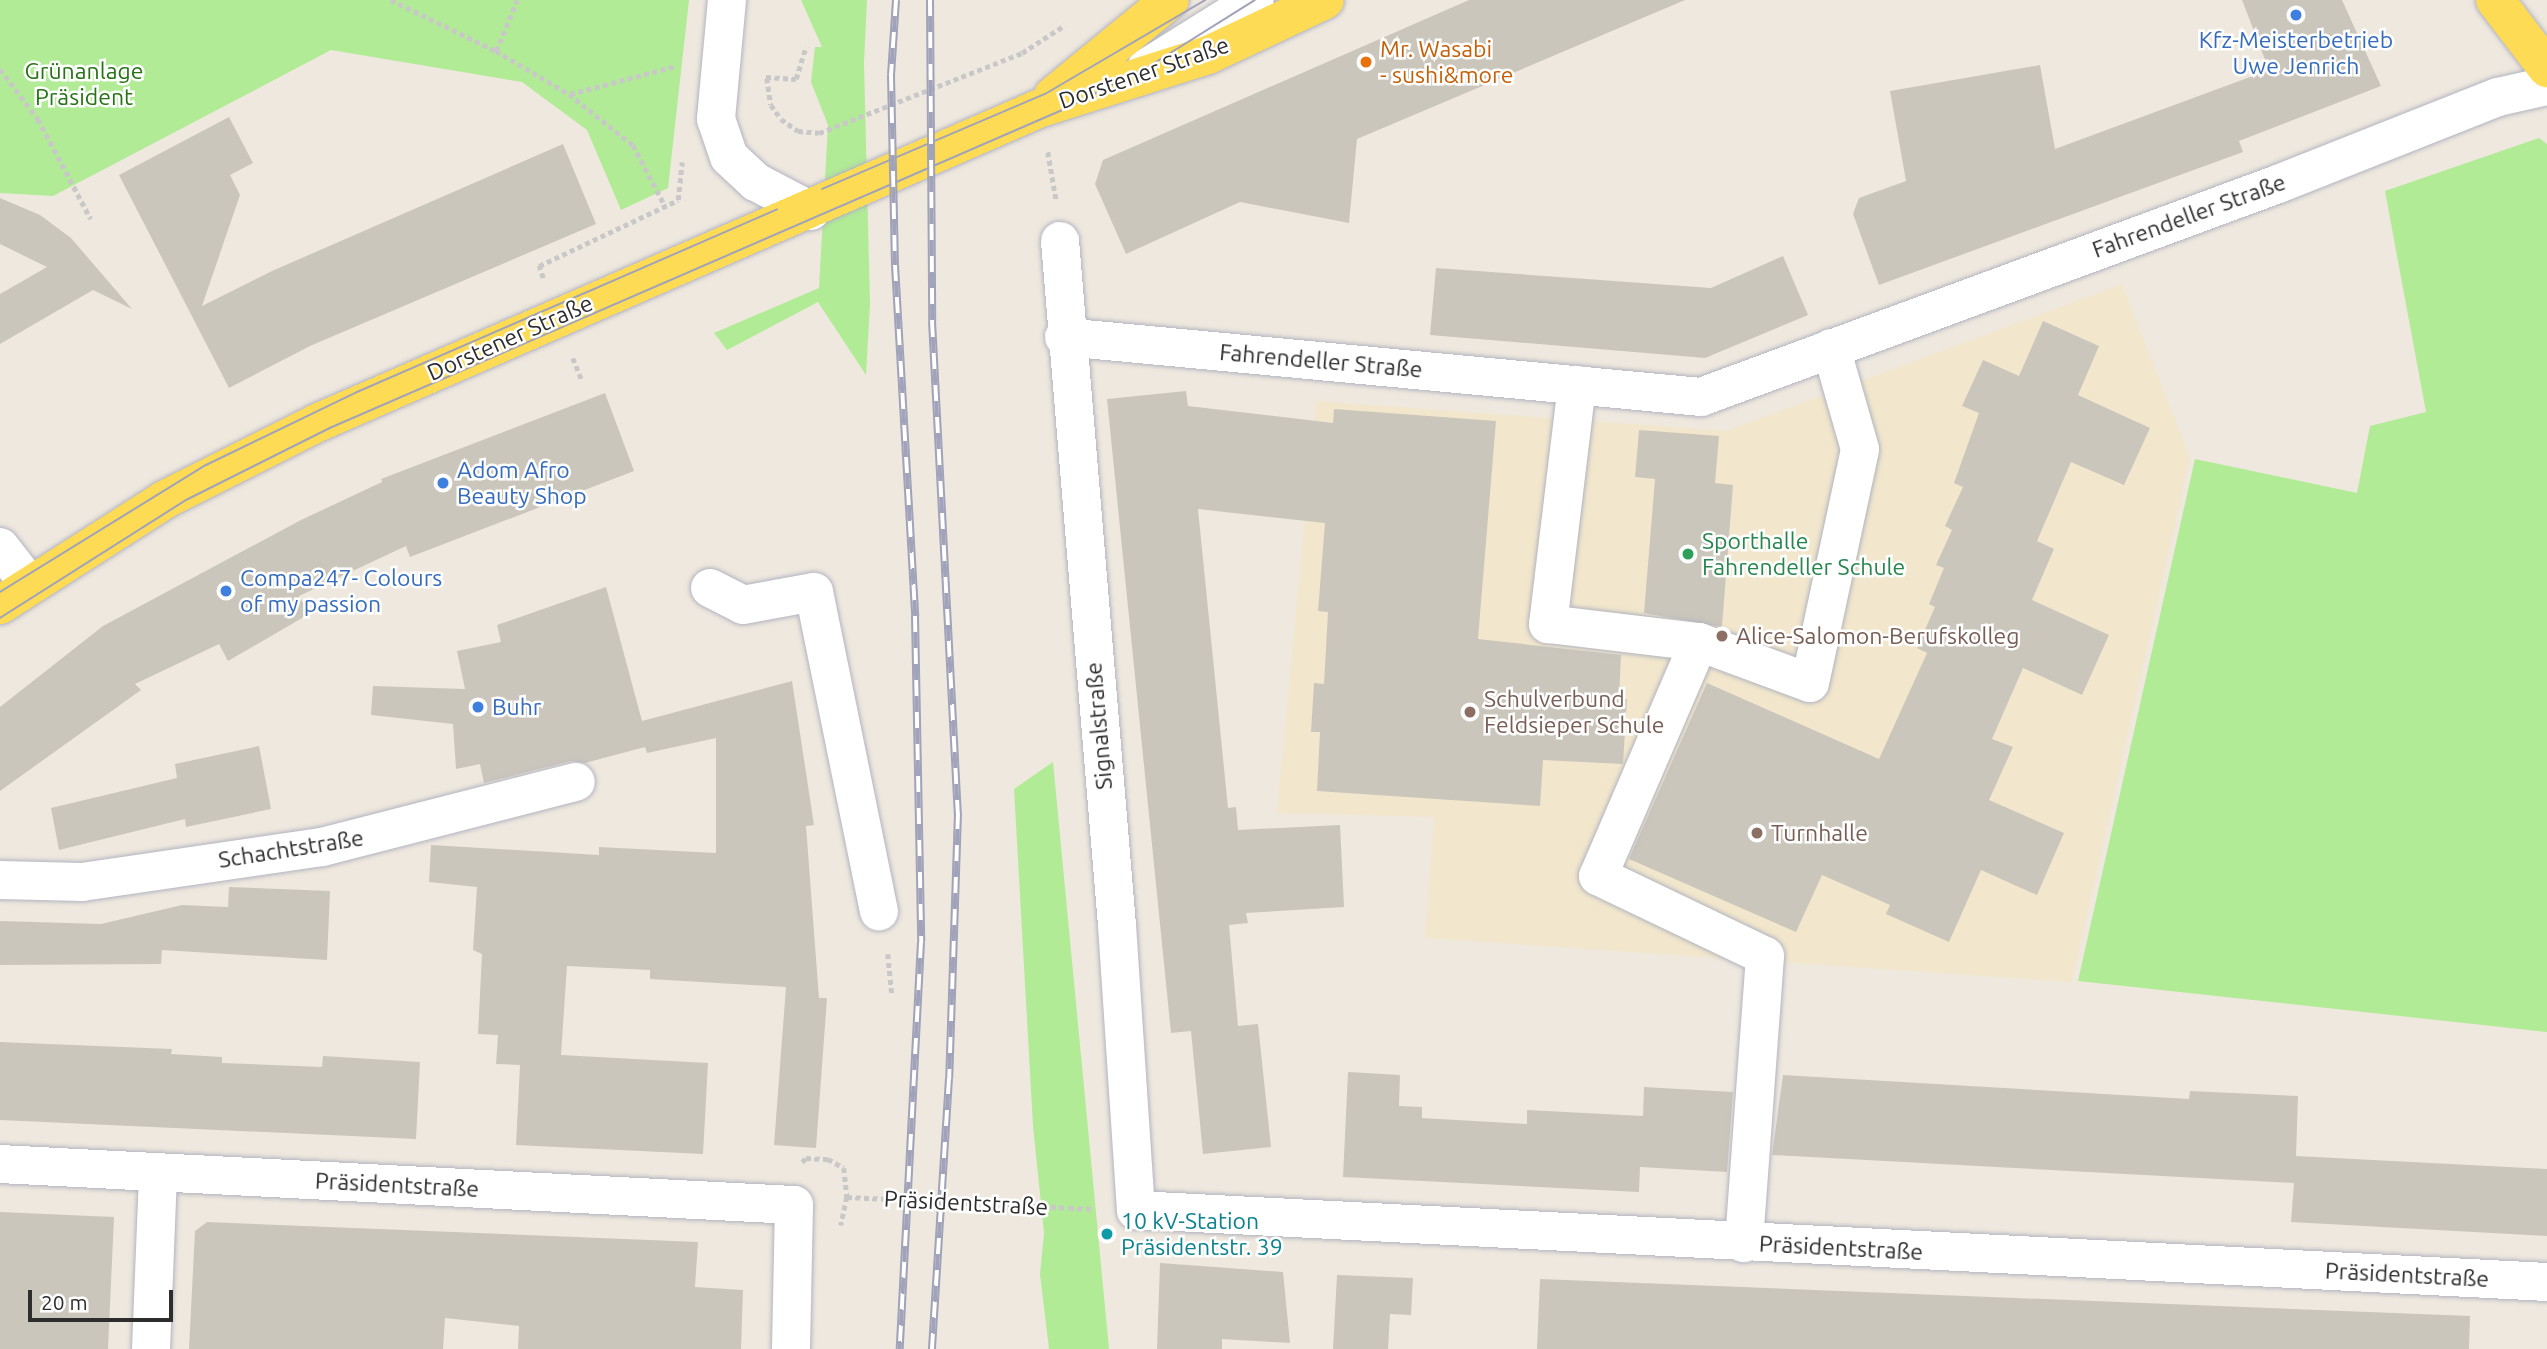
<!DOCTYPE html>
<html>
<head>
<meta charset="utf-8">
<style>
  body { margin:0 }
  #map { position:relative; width:2547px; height:1349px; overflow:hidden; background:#efe8de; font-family:Ubuntu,sans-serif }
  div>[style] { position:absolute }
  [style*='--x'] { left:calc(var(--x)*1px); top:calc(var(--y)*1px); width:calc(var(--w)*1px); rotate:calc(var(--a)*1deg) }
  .education>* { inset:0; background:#f2e7cc }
  .green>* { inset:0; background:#b1eb96 }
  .building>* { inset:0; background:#cbc6bc }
  .path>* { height:4.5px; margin-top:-2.25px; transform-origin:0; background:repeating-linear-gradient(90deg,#c8c8c8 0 5px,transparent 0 8.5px) }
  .roads { filter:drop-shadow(0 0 2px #b2b4c1) drop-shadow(0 0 2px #b2b4c1) }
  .minor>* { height:38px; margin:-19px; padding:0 19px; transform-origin:19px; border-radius:19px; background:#fff }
  .major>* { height:38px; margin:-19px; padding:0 19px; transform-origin:19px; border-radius:19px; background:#fedb54 }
  .tram>* { height:2px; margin:-1px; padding:0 1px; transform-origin:1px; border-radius:1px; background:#a0a3b9 }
  .rail>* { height:8px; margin-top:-4px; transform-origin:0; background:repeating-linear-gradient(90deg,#fff 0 16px,#a0a3b9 0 32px); box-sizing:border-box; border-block:2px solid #a0a3b9 }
  .path-bridge>* { height:4.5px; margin-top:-2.25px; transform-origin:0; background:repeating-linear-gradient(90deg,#c8c8c8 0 5px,transparent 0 8.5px) }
  .dots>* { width:19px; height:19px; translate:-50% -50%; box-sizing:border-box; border:4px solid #fff; border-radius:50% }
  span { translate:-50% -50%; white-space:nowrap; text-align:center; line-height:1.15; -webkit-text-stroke:5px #fff; paint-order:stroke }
  .shop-label { font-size:23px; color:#366cbe }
  .left { translate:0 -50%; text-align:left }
  .food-label { font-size:23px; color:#c56008 }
  .park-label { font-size:23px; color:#257313 }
  .street-label { font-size:23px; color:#2d2d2d }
  .leisure-label { font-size:23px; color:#27864d }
  .education-label { font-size:23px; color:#785e54 }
  .culture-label { font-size:23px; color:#0d838f }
  .scale { position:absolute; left:28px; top:1290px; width:145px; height:32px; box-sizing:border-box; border:4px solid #2d2d2d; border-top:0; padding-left:9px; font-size:21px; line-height:24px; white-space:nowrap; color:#2d2d2d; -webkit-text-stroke:5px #fff; paint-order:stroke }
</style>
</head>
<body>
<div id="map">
  <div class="education">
    <div style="clip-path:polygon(2122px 284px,2190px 458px,2072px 982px,1425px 938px,1434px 817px,1277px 813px,1316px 401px,1726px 431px)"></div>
  </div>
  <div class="green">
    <div style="clip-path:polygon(0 0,689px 0,668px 188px,621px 210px,587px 130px,522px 82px,331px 50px,53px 196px,0 193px)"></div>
    <div style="clip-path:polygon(801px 0,867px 0,864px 63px,870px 304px,866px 375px,818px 302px,727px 350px,714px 333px,819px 288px,828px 125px,811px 82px,815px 47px,822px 47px)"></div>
    <div style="clip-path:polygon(2539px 138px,2547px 144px,2547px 1032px,2078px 981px,2195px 459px,2357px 493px,2370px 426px,2426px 412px,2385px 191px)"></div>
    <div style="clip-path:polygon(1053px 762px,1109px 1349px,1049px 1349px,1040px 1274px,1044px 1233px,1033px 1126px,1014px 789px)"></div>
  </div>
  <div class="building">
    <div style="clip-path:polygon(1469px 0,1685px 0,1357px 139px,1349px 223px,1240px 202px,1126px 254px,1095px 184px,1103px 160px)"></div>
    <div style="clip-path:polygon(2242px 0,2342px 0,2381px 86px,2239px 141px,2243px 152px,1879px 285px,1853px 214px,1859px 198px,1906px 181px,1890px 91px,2040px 65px,2055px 149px,2269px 70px)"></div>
    <div style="clip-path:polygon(229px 117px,253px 163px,230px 175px,240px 195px,202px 306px,272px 271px,563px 144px,596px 224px,310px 346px,229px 388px,119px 175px)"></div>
    <div style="clip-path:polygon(0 198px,40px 215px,71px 238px,132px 309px,93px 290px,0 344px,0 294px,47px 267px,0 244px)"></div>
    <div style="clip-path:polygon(1783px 256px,1808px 315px,1705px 358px,1430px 335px,1436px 268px,1711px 288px)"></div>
    <div style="clip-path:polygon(2043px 321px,2099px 346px,2078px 395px,2150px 428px,2124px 485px,2071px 462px,2037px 541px,2054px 549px,2032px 600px,2109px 635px,2082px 695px,2023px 668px,1992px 739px,2013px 747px,1989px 800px,2064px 833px,2037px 895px,1981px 870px,1949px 942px,1886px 914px,1890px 905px,1822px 875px,1796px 932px,1629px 859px,1707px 683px,1879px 759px,1927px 653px,1917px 648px,1935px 607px,1929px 604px,1944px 568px,1936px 565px,1952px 530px,1945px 526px,1963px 487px,1954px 483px,1979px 413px,1962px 406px,1983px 360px,2019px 376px)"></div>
    <div style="clip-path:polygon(1186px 391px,1188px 406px,1333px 423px,1334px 409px,1496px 421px,1478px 639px,1621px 655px,1619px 699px,1627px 699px,1623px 764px,1543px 760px,1540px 806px,1317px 791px,1320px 732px,1311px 732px,1314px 683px,1324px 684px,1328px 612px,1318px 611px,1325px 523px,1198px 509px,1228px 808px,1236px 807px,1238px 830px,1340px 825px,1344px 907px,1246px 913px,1248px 923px,1229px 925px,1238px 1026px,1258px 1024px,1271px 1147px,1203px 1154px,1191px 1031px,1171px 1033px,1107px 399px)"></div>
    <div style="clip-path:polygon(605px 393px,634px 471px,410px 557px,406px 546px,299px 596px,309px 614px,228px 661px,219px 644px,135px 684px,141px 690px,0 791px,0 707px,103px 626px,301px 520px,382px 482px,381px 479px)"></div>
    <div style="clip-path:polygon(1639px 430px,1719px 436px,1715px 483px,1733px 485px,1722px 627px,1644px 613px,1655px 479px,1635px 477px)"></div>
    <div style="clip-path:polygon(606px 587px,642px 721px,792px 681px,814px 825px,806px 826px,819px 998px,827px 998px,816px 1148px,774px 1145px,786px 987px,650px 979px,650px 970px,567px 966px,561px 1055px,708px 1063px,703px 1154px,516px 1145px,520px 1065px,496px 1064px,498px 1035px,478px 1034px,482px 954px,473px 950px,477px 887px,429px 882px,431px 845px,599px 855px,599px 847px,716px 853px,716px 738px,647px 753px,645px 747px,585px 763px,571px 761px,484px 783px,480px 764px,456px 769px,453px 724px,371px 715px,373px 686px,465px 689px,457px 651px,501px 642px,497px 625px)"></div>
    <div style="clip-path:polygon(259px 746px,271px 809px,186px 827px,185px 819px,59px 850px,51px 808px,177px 778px,175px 764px)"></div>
    <div style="clip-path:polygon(229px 887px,330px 891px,327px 960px,162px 950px,161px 964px,0 965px,0 921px,101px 924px,182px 905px,228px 907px)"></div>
    <div style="clip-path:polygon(0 1042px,172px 1049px,171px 1054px,222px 1057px,222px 1063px,322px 1067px,323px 1056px,420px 1062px,416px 1139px,0 1120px)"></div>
    <div style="clip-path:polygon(1348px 1072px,1400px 1075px,1399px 1106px,1422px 1107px,1422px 1118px,1527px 1124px,1527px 1110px,1643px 1116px,1644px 1087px,1733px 1092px,1727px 1172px,1640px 1167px,1639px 1192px,1343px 1177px)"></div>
    <div style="clip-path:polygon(1783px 1075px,2189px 1099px,2190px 1091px,2298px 1096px,2296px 1156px,2547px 1169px,2547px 1236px,2291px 1222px,2294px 1183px,1772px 1155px)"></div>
    <div style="clip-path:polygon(0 1212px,114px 1217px,108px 1349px,0 1349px)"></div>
    <div style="clip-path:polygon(207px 1222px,698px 1242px,695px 1287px,743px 1290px,741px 1349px,518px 1349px,519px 1326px,445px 1318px,443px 1349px,189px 1349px,195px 1231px)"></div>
    <div style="clip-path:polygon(1160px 1263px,1283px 1272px,1290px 1343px,1222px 1339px,1222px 1349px,1157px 1349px)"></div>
    <div style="clip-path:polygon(1337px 1275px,1413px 1278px,1411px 1315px,1390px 1314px,1388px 1349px,1333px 1349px)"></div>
    <div style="clip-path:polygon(1540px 1279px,2470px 1316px,2469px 1349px,1537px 1349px)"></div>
  </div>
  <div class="path">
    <div style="--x:391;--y:0;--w:117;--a:25.9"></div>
    <div style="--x:496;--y:51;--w:85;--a:30.5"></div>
    <div style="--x:569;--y:94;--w:82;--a:38.6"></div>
    <div style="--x:633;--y:145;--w:69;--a:62.3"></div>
    <div style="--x:496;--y:51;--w:55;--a:-67.6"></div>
    <div style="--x:0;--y:69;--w:63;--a:52.8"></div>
    <div style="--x:38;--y:119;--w:113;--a:62.1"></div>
    <div style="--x:766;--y:77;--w:30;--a:4"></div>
    <div style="--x:796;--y:79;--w:34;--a:-73"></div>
    <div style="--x:767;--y:78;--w:27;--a:82"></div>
    <div style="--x:771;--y:105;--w:17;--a:54"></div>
    <div style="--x:781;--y:119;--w:21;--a:35"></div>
    <div style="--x:798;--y:131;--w:21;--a:5"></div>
    <div style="--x:819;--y:133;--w:218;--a:-21.5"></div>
    <div style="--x:1022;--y:53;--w:51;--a:-33.1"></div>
    <div style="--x:570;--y:94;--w:110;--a:-14.8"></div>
    <div style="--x:1048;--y:152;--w:48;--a:80.3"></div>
    <div style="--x:543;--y:278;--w:13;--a:-108"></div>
    <div style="--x:539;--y:266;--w:154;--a:-25.4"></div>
    <div style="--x:678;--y:200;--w:38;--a:-84"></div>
    <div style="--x:573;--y:358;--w:24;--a:68"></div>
    <div style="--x:888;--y:954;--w:41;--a:84.4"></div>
    <div style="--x:802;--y:1162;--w:6;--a:-45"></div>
    <div style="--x:806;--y:1158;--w:22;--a:3"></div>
    <div style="--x:828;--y:1159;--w:18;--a:29"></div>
    <div style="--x:844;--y:1168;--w:29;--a:84"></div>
    <div style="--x:847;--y:1197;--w:29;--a:102"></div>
    <div style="--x:1069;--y:1208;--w:24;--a:2"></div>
  </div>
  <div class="roads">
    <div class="minor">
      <div style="--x:727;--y:0;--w:120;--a:95.3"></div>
      <div style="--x:716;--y:119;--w:40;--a:71.1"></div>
      <div style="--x:729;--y:157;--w:37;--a:43"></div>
      <div style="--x:756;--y:182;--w:62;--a:27.8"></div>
      <div style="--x:1146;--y:68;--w:128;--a:-32"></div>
      <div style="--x:1060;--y:241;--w:686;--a:85.24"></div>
      <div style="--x:1117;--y:925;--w:286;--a:86.2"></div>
      <div style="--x:1136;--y:1210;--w:1413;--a:2.92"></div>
      <div style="--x:1064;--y:337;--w:640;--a:5.38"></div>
      <div style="--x:1701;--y:397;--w:615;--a:-20.26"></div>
      <div style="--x:2278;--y:184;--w:237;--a:-21.6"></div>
      <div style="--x:2498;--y:97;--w:50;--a:-12.7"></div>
      <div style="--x:1577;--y:385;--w:241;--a:96.9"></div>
      <div style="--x:1548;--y:624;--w:152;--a:6.8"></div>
      <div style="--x:1699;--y:642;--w:118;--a:20.3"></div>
      <div style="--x:1810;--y:683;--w:239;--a:-77.9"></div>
      <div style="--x:1860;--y:449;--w:105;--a:-106"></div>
      <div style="--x:0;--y:547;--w:47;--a:51.9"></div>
      <div style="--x:710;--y:588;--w:37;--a:27"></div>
      <div style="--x:743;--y:605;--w:72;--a:-10.4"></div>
      <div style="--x:814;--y:592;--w:326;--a:78.5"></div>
      <div style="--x:1699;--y:642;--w:255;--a:113.3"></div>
      <div style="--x:1598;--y:876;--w:185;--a:25.6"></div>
      <div style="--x:1765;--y:956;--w:288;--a:94.2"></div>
      <div style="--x:0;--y:880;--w:82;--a:1.4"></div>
      <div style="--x:82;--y:882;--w:243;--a:-8.3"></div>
      <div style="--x:322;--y:847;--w:262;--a:-14.4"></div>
      <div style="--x:0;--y:1164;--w:795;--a:2.96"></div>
      <div style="--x:794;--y:1205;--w:144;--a:91.2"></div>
      <div style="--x:151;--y:1349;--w:176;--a:-87.7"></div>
    </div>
    <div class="major">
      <div style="--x:2495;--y:0;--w:86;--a:52.6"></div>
      <div style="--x:1053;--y:96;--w:151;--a:-39.4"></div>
      <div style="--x:0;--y:605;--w:195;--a:-32.6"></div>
      <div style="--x:164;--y:500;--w:171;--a:-26.7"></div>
      <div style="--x:317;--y:423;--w:786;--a:-23.53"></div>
      <div style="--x:1038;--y:109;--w:178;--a:-17.6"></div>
      <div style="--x:1208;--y:55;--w:129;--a:-25.2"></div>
    </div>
  </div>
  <div class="tram">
    <div style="--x:822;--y:189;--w:242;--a:-23.1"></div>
    <div style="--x:1045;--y:94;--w:186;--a:-30.4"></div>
    <div style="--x:0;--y:592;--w:242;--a:-31.7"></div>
    <div style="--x:206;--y:465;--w:168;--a:-25.8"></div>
    <div style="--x:357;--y:392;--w:458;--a:-23.5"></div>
    <div style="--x:0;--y:618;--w:220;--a:-32.4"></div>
    <div style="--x:186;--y:500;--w:163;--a:-26.6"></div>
    <div style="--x:332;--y:427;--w:796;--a:-23.47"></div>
    <div style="--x:1062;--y:110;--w:96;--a:-26.6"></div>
    <div style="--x:1148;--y:67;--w:126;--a:-32.1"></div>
  </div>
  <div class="rail">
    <div style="--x:896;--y:0;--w:75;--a:93.8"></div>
    <div style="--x:891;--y:75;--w:190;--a:88.8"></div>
    <div style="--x:895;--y:265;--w:352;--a:86.7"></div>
    <div style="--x:915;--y:616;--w:326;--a:88.9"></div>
    <div style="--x:921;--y:942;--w:408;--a:93"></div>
    <div style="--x:930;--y:0;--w:321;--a:89.6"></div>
    <div style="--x:932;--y:321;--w:493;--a:87"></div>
    <div style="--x:958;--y:813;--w:265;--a:91.9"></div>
    <div style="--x:949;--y:1078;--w:272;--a:93.6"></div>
  </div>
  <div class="path-bridge">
    <div style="--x:847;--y:1197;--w:222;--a:2.8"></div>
  </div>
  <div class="dots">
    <div style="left:2296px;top:15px;background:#3f7fe0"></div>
    <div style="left:1366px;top:62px;background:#e8710a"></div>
    <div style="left:443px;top:483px;background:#3f7fe0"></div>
    <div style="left:1688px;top:554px;background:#2e9e5b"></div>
    <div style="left:226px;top:591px;background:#3f7fe0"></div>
    <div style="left:1722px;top:636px;background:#8d6e63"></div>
    <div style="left:478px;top:707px;background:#3f7fe0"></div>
    <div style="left:1470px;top:712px;background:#8d6e63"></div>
    <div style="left:1757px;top:833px;background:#8d6e63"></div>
    <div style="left:1107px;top:1234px;background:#0f9aa8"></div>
  </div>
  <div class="shop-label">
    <span style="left:2296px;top:53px">Kfz-Meisterbetrieb<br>Uwe Jenrich</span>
    <span class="left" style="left:457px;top:483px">Adom Afro<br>Beauty Shop</span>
    <span class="left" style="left:240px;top:591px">Compa247- Colours<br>of my passion</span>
    <span class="left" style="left:492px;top:707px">Buhr</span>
  </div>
  <div class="food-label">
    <span class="left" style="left:1380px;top:62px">Mr. Wasabi<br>- sushi&amp;more</span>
  </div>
  <div class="park-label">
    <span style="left:84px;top:84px">Grünanlage<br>Präsident</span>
  </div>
  <div class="street-label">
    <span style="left:1144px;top:73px;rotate:-19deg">Dorstener Straße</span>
    <span style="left:2189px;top:216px;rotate:-20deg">Fahrendeller Straße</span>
    <span style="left:510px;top:338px;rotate:-24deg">Dorstener Straße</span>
    <span style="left:1321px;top:361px;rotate:5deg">Fahrendeller Straße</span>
    <span style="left:1099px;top:726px;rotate:-95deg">Signalstraße</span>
    <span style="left:291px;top:849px;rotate:-9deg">Schachtstraße</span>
    <span style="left:397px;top:1185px;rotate:3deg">Präsidentstraße</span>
    <span style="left:966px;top:1203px;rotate:3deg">Präsidentstraße</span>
    <span style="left:1841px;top:1248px;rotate:3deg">Präsidentstraße</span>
    <span style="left:2407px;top:1275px;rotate:3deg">Präsidentstraße</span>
  </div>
  <div class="leisure-label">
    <span class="left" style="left:1702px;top:554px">Sporthalle<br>Fahrendeller Schule</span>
  </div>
  <div class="education-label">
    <span class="left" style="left:1736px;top:636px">Alice-Salomon-Berufskolleg</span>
    <span class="left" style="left:1484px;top:712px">Schulverbund<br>Feldsieper Schule</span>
    <span class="left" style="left:1771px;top:833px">Turnhalle</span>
  </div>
  <div class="culture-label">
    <span class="left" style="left:1121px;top:1234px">10 kV-Station<br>Präsidentstr. 39</span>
  </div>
  <div class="scale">20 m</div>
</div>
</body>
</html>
